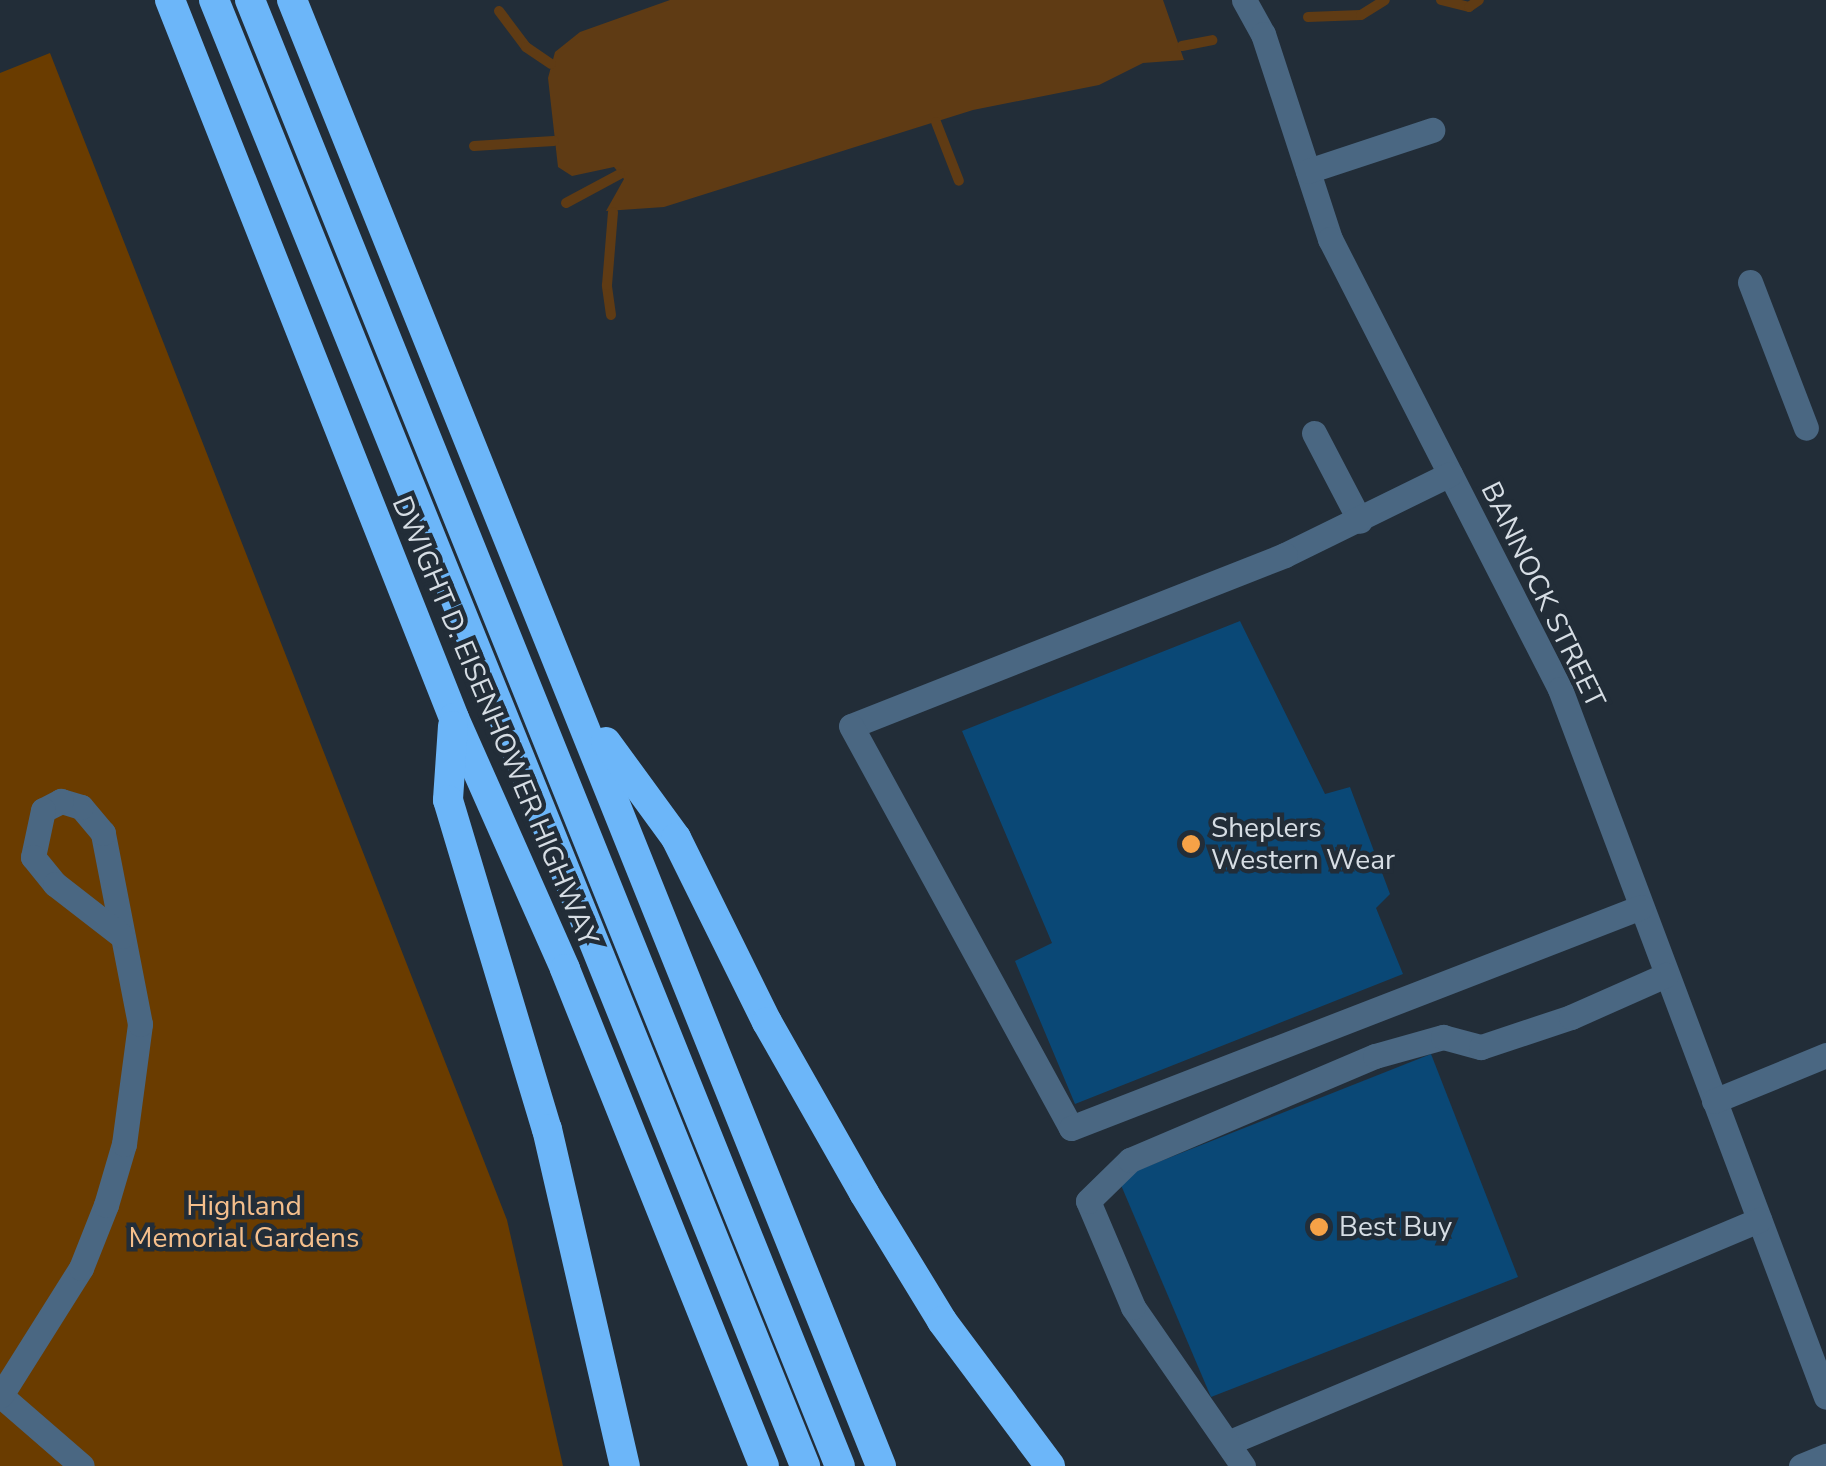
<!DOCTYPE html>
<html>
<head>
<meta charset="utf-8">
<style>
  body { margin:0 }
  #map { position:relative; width:1826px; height:1466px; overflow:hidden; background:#222d38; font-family:"Nunito Sans",sans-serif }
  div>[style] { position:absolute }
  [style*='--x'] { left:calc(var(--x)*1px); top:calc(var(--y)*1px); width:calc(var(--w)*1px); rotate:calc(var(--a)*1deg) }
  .green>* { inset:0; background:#6a3c00 }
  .water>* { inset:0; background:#5f3b14 }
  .stream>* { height:10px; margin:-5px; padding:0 5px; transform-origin:5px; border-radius:5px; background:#5f3b14 }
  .building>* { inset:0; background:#0a4876 }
  .minor>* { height:25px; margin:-12.5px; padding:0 12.5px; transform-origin:12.5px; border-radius:12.5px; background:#4a6782 }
  .highway>* { height:30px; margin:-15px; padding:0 15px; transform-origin:15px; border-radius:15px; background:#6cb6f9 }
  .dots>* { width:28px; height:28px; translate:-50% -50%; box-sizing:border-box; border:5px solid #222d38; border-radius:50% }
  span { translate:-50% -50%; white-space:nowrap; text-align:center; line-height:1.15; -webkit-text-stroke:9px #222d38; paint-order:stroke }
  .street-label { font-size:28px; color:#d6dde4 }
  .poi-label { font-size:28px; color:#d6dde4 }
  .left { translate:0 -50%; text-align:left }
  .park-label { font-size:28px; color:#f5bf8c }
</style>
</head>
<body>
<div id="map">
  <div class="green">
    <div style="clip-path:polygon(50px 53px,507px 1220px,563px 1466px,0 1466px,0 73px)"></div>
  </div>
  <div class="water">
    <div style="clip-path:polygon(670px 0,1163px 0,1184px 60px,1143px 63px,1099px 85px,973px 110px,664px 207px,606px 211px,624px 179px,614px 167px,572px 176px,558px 167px,548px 78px,555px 52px,580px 32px)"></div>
  </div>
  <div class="stream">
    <div style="--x:1441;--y:0;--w:29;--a:14"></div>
    <div style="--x:1469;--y:7;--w:12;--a:-35"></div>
    <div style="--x:499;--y:11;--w:45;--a:53.1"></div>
    <div style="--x:526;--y:47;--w:30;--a:34"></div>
    <div style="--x:1308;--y:17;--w:53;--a:-2.2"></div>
    <div style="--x:1361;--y:15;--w:28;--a:-32"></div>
    <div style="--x:1182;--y:46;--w:31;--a:-11"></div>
    <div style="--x:936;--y:122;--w:63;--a:68.7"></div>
    <div style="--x:474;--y:146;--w:80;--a:-3.6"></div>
    <div style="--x:566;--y:203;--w:61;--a:-28.2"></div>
    <div style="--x:611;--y:315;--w:30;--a:-98"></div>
    <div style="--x:607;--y:285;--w:73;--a:-85.3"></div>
  </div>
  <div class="building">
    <div style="clip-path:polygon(1240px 621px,1325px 794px,1350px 787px,1390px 894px,1376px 908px,1403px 974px,1075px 1104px,1015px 961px,1052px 943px,962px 731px)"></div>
    <div style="clip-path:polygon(1431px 1054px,1518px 1277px,1211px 1397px,1118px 1178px)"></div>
  </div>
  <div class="minor">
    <div style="--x:1244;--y:0;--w:39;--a:61"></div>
    <div style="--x:1263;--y:34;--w:216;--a:71.9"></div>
    <div style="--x:1330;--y:239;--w:505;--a:62.93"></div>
    <div style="--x:1560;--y:689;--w:756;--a:69.41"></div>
    <div style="--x:1308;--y:171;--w:131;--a:-18.3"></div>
    <div style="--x:1750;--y:282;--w:156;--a:69"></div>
    <div style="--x:1314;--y:433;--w:99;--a:62.4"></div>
    <div style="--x:1450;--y:474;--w:184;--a:153.9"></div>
    <div style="--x:1285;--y:555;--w:466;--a:158.5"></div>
    <div style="--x:851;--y:726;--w:458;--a:61.3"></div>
    <div style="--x:1071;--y:1128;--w:611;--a:-21.19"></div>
    <div style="--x:1714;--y:1101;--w:121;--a:-22.3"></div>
    <div style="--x:0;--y:1395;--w:108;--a:40.9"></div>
    <div style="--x:1;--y:1395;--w:150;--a:-57.8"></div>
    <div style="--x:81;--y:1268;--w:68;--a:-68.4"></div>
    <div style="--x:106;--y:1205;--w:64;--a:-73.6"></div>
    <div style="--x:124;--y:1144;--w:121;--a:-82.4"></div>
    <div style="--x:140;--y:1024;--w:195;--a:-101"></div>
    <div style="--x:103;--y:833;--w:34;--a:-130"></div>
    <div style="--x:81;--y:807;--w:21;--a:-163"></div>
    <div style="--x:61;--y:801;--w:20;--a:153"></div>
    <div style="--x:43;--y:810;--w:48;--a:102"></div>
    <div style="--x:33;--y:857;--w:35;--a:51"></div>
    <div style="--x:55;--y:884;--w:85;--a:37.8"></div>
    <div style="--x:1230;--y:1442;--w:574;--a:-22.77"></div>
    <div style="--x:1243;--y:1466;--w:193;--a:-124.7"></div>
    <div style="--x:1133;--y:1307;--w:115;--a:-113"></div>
    <div style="--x:1088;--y:1201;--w:59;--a:-44.3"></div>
    <div style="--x:1130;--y:1160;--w:266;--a:-23"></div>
    <div style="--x:1375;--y:1056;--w:71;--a:-15.6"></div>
    <div style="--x:1443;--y:1037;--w:39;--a:15"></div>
    <div style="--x:1481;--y:1047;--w:95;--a:-18.4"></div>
    <div style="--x:1571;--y:1017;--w:104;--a:-23.9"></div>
    <div style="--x:1801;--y:1466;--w:27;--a:-22"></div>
  </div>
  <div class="highway">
    <div style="--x:170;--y:0;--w:772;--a:68.42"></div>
    <div style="--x:454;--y:718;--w:274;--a:66.1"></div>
    <div style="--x:565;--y:969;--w:535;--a:68.18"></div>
    <div style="--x:214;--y:0;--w:1581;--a:68.04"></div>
    <div style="--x:250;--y:0;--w:1580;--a:68.08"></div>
    <div style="--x:292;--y:0;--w:1580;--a:68.11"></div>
    <div style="--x:453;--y:726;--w:74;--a:93.9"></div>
    <div style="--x:448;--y:800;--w:344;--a:73.3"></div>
    <div style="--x:547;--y:1129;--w:346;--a:77"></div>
    <div style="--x:606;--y:742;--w:119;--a:53.9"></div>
    <div style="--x:676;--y:838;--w:205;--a:63.7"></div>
    <div style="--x:767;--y:1022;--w:197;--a:60.4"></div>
    <div style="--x:864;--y:1193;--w:150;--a:58.6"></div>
    <div style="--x:942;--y:1321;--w:181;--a:53.3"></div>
  </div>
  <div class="dots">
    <div style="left:1191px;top:844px;background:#f6a247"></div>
    <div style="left:1319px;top:1227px;background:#f6a247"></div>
  </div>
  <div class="street-label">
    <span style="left:1543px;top:595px;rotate:64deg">BANNOCK STREET</span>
    <span style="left:495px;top:721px;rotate:67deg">DWIGHT D. EISENHOWER HIGHWAY</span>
  </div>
  <div class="poi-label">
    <span class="left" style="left:1211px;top:844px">Sheplers<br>Western Wear</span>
    <span class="left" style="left:1339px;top:1227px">Best Buy</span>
  </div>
  <div class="park-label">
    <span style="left:244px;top:1222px">Highland<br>Memorial Gardens</span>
  </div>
</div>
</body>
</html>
